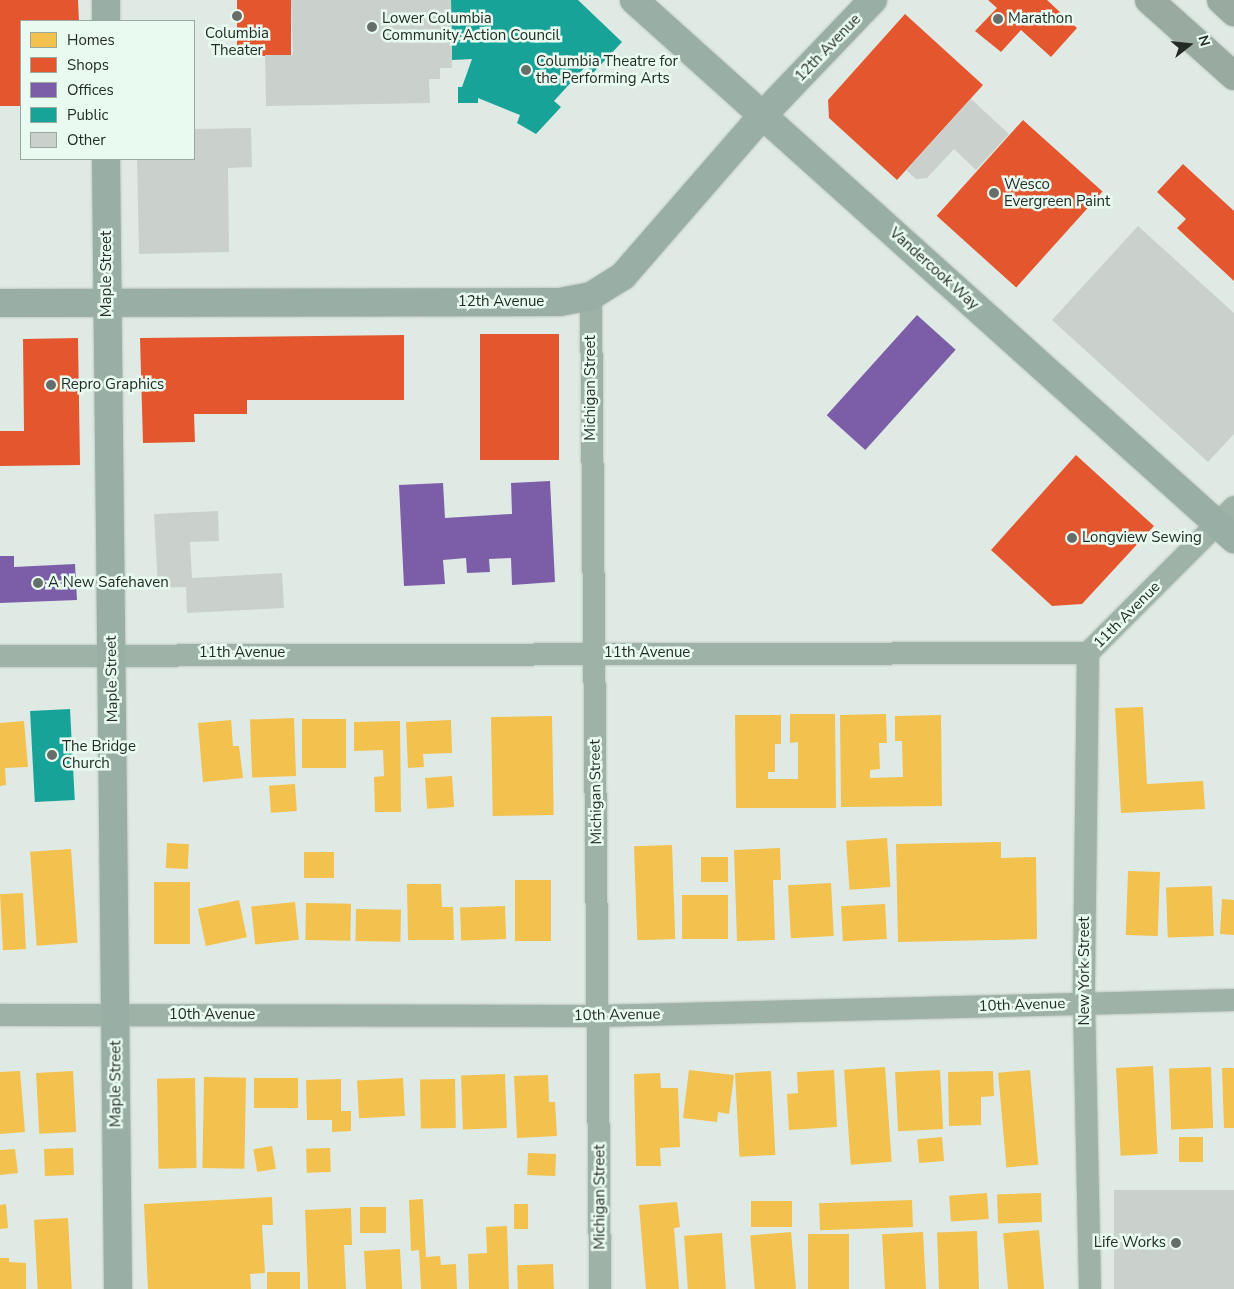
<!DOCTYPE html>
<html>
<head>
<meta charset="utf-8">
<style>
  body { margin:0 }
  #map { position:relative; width:1234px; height:1289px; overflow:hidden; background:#e0eae4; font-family:"Nunito Sans",sans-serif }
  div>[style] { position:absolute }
  .homes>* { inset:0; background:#f2c14e; transform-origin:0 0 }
  .shops>* { inset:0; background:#e4572e; transform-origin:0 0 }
  .offices>* { inset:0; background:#7b5ea7; transform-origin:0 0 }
  .public>* { inset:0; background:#17a398; transform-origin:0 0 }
  .building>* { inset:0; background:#cad1cd; transform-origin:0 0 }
  .roads { filter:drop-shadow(0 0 1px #bfc7c2) drop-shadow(0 0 1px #bfc7c2) }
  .street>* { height:22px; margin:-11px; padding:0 11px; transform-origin:11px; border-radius:11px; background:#9fb2a8 }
  .secondary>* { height:28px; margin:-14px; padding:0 14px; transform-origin:14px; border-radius:14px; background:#99aea4 }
  .primary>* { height:28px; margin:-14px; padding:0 14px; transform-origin:14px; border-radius:14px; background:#99aaa1 }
  .dots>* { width:14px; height:14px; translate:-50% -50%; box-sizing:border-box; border:2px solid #e9fbf0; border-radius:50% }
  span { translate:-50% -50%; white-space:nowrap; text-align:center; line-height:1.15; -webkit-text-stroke:5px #e9fbf0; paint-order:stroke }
  .poi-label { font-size:15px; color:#242b27 }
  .left { translate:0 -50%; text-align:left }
  .right { translate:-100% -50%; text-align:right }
  .street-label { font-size:15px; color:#242b27 }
  .legend { position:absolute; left:20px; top:20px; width:175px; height:140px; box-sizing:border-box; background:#e9fbf0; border:1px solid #9aa8a0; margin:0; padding:6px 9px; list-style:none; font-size:15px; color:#242b27 }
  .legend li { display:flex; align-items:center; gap:10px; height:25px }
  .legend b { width:25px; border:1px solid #9aa8a0 }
  .north { position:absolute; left:1164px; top:20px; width:50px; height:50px; -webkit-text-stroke:4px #e9fbf0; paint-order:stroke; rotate:74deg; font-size:14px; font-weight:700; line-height:20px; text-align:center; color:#242b27 }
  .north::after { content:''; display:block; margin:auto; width:18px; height:22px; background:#242b27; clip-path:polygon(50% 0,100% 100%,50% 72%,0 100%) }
</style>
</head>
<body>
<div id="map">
  <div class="homes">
    <i style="clip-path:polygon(1143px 707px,1147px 784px,1203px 781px,1205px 809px,1121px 813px,1115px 708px)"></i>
    <i style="clip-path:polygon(790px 714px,835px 714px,836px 808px,736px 808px,735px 715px,781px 715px,781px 744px,775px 744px,775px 772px,768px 772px,768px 779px,798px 779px,798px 742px,790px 743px)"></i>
    <i style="clip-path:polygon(886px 714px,887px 743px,879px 743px,880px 769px,870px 770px,870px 778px,903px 777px,902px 741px,895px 741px,895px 716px,941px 715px,942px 806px,841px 807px,840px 715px)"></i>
    <i style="left:552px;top:716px;width:99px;height:61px;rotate:89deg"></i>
    <i style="left:294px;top:718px;width:58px;height:44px;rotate:88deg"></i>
    <i style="left:302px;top:719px;width:44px;height:49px"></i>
    <i style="clip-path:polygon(231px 720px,233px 746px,239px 746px,243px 778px,203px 782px,198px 723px)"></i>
    <i style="clip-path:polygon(451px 720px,452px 753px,423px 754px,424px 767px,408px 768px,406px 722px)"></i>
    <i style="clip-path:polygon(24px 721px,28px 767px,5px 768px,6px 785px,0 786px,0 723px)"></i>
    <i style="clip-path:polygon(400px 721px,401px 812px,375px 812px,374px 777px,384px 776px,383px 750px,354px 751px,354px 722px)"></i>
    <i style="left:452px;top:776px;width:31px;height:27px;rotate:86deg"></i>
    <i style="left:295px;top:784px;width:27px;height:26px;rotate:86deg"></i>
    <i style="left:887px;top:838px;width:49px;height:41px;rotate:86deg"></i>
    <i style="clip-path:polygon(1001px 842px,1001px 858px,1036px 857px,1037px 939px,898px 942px,896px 844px)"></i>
    <i style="left:167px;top:843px;width:22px;height:25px;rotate:3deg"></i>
    <i style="left:672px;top:845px;width:94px;height:38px;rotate:88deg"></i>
    <i style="clip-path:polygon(780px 848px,781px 880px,773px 880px,775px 940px,737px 941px,734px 850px)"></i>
    <i style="left:71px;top:849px;width:94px;height:41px;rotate:86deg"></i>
    <i style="left:304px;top:852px;width:30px;height:26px"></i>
    <i style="left:701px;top:857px;width:27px;height:25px"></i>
    <i style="left:1128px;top:871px;width:32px;height:64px;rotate:2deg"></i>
    <i style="left:515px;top:880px;width:36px;height:61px"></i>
    <i style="left:154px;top:882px;width:36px;height:62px"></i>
    <i style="left:831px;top:883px;width:53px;height:43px;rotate:87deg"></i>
    <i style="clip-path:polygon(407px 884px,441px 884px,442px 907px,453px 907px,454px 940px,408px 940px)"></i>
    <i style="left:1212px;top:886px;width:50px;height:46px;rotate:88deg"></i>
    <i style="left:23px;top:893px;width:56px;height:23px;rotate:87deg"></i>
    <i style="left:682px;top:895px;width:46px;height:44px"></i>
    <i style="clip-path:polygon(1222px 899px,1234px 900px,1234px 935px,1220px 934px)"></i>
    <i style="left:239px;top:900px;width:38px;height:42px;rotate:78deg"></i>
    <i style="left:295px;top:902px;width:38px;height:44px;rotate:84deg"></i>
    <i style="left:306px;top:903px;width:45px;height:37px;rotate:1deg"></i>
    <i style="left:885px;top:904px;width:35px;height:44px;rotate:87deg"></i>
    <i style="left:505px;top:906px;width:33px;height:45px;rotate:88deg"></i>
    <i style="left:356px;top:909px;width:45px;height:32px;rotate:1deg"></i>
    <i style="left:1153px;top:1066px;width:88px;height:37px;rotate:87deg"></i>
    <i style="left:885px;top:1067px;width:95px;height:41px;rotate:86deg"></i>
    <i style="left:1211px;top:1067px;width:61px;height:42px;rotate:88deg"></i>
    <i style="clip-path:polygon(1222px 1068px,1234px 1068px,1234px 1128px,1224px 1128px)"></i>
    <i style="clip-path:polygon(689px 1070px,734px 1075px,729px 1114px,718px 1112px,717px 1122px,683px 1118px)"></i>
    <i style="clip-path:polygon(834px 1070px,837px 1127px,789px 1130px,787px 1094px,798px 1093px,797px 1072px)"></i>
    <i style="left:940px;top:1070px;width:59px;height:45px;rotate:87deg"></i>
    <i style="left:1030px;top:1070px;width:95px;height:32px;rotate:85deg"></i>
    <i style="clip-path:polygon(20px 1071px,25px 1132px,0 1134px,0 1072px)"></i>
    <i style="left:73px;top:1071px;width:61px;height:37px;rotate:87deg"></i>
    <i style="left:771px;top:1071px;width:84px;height:36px;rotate:87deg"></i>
    <i style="clip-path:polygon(993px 1071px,994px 1096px,981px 1097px,981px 1125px,949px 1126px,948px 1072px)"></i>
    <i style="clip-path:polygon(660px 1073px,661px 1088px,678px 1088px,680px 1147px,660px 1148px,661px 1166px,636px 1166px,634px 1074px)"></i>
    <i style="left:505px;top:1074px;width:54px;height:44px;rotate:88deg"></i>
    <i style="clip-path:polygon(548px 1075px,549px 1102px,555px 1102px,557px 1136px,517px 1138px,514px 1076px)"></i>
    <i style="left:204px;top:1077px;width:42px;height:91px;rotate:1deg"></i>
    <i style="left:195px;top:1078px;width:90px;height:38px;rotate:89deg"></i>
    <i style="left:298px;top:1078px;width:30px;height:44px;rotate:90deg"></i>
    <i style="left:403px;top:1078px;width:38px;height:46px;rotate:87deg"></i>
    <i style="clip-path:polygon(341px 1079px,341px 1111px,351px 1111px,351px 1131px,332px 1132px,332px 1120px,307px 1120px,306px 1080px)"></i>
    <i style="left:455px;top:1079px;width:49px;height:35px;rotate:89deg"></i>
    <i style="left:942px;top:1137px;width:24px;height:25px;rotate:85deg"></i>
    <i style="left:1203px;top:1137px;width:25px;height:24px;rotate:90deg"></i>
    <i style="left:272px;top:1146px;width:23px;height:19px;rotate:80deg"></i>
    <i style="left:73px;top:1148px;width:27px;height:29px;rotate:88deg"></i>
    <i style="left:330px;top:1148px;width:24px;height:24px;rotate:88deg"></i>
    <i style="clip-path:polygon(15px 1149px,18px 1173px,0 1175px,0 1150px)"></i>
    <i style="left:528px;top:1153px;width:28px;height:22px;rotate:2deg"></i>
    <i style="left:987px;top:1193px;width:26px;height:38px;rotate:86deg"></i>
    <i style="left:1041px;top:1193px;width:29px;height:44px;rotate:88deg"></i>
    <i style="clip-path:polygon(272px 1197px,273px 1225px,262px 1225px,265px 1273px,250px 1274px,251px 1289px,148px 1289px,144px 1204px)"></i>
    <i style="clip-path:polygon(423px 1199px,426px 1257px,440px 1256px,441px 1265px,456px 1264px,457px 1289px,421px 1289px,419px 1250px,411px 1251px,409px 1200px)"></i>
    <i style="left:912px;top:1200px;width:27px;height:93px;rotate:88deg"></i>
    <i style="left:751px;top:1201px;width:41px;height:26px"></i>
    <i style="clip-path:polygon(677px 1202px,680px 1227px,674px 1228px,679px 1289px,646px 1289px,639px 1205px)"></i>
    <i style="clip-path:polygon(6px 1204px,8px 1228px,0 1229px,0 1205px)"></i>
    <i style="left:514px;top:1204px;width:14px;height:25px"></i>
    <i style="left:360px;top:1207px;width:26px;height:26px"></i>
    <i style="clip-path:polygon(351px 1208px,352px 1245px,344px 1245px,346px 1289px,308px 1289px,305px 1210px)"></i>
    <i style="left:68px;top:1218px;width:71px;height:34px;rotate:87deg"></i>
    <i style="clip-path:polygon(507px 1226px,509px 1289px,469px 1289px,468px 1254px,487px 1253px,486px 1227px)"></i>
    <i style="left:1039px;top:1230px;width:59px;height:36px;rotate:85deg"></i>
    <i style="left:977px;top:1231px;width:58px;height:40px;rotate:88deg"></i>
    <i style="left:791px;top:1232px;width:57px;height:41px;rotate:85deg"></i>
    <i style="left:923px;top:1232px;width:57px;height:41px;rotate:87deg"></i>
    <i style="left:722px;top:1233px;width:56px;height:38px;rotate:86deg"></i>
    <i style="left:808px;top:1234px;width:41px;height:55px"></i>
    <i style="left:400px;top:1249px;width:40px;height:36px;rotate:87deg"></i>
    <i style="clip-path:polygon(0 1258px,9px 1258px,9px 1262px,26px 1263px,26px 1289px,0 1289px)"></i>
    <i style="left:553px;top:1264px;width:25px;height:36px;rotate:88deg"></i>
    <i style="left:267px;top:1272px;width:33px;height:17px"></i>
  </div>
  <div class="shops">
    <i style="clip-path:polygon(0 0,78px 0,79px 21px,21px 21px,21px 106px,0 106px)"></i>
    <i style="left:237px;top:0;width:54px;height:56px"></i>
    <i style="clip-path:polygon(988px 0,1047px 0,1077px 28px,1051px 57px,1021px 30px,1001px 52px,975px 31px,997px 8px)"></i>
    <i style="clip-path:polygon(905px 14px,983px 85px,897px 180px,829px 118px,828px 100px)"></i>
    <i style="left:1023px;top:120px;width:107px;height:129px;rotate:42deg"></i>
    <i style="clip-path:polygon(1183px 164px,1234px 211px,1234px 281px,1177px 228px,1186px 219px,1157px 192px)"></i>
    <i style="left:559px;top:334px;width:126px;height:79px;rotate:90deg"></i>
    <i style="clip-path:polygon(404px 335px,404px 400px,247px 400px,247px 414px,194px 414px,195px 442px,143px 443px,140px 338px)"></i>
    <i style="clip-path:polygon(78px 338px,80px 465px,0 466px,0 431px,24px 431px,23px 339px)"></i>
    <i style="clip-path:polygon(1076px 455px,1154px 526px,1082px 604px,1052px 606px,991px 550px)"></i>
  </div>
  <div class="offices">
    <i style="left:917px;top:315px;width:52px;height:135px;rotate:42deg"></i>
    <i style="clip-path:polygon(550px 481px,555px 582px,512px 585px,511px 558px,489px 559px,490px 572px,467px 573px,466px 558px,443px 560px,445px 584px,404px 586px,399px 485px,443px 483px,445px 518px,512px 514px,511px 483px)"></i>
    <i style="clip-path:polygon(0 556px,14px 556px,14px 567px,75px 564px,77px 600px,0 603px)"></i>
  </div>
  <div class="public">
    <i style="clip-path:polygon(451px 0,578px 0,622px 42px,593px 73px,586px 66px,554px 101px,561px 107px,536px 134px,517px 123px,520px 115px,478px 98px,478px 103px,458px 103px,458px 87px,462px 87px,472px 59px,452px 60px)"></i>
    <i style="left:70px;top:709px;width:91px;height:40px;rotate:87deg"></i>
  </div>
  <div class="building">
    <i style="clip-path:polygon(291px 0,451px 0,452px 68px,440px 68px,440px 79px,429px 79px,430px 103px,266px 106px,265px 55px,293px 55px)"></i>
    <i style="clip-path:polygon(971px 99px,1009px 134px,976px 170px,954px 149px,927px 178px,916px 179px,906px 170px)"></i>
    <i style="clip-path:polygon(251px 128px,252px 167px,228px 168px,229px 252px,139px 254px,137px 159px,194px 159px,194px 129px)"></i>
    <i style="clip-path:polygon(1138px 226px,1234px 313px,1234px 434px,1208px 462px,1052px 320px)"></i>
    <i style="clip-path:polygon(218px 511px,219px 541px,190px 542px,192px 578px,282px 573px,284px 608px,187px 613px,186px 587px,158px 588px,154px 514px)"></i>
    <i style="left:1234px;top:1190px;width:99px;height:120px;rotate:90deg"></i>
  </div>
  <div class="roads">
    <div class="street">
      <i style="left:591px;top:296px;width:993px;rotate:89.48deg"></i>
      <i style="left:1088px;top:653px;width:350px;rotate:90.7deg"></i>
      <i style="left:1084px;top:1003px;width:286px;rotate:88.8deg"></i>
      <i style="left:0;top:656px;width:1088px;rotate:-0.16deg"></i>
      <i style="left:1088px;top:653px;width:206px;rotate:-45deg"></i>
      <i style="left:0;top:1015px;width:598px;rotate:0.1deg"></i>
      <i style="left:598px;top:1016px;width:636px;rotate:-1.44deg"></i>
    </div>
    <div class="secondary">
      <i style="left:106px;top:0;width:21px;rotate:90deg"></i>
      <i style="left:634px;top:0;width:807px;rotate:41.93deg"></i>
      <i style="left:106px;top:159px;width:1130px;rotate:89.39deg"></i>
      <i style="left:0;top:303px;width:560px;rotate:-0.1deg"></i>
      <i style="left:560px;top:302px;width:32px;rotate:-11deg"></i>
      <i style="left:591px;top:296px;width:38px;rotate:-32deg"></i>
      <i style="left:623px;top:276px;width:213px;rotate:-49deg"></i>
      <i style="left:763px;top:115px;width:159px;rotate:-46.3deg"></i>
    </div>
    <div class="primary">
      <i style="left:1149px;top:0;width:114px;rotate:41.8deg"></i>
      <i style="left:1221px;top:0;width:18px;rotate:43deg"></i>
    </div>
  </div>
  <div class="dots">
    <i style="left:237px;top:16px;background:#666e69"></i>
    <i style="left:998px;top:19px;background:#666e69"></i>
    <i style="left:372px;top:27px;background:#666e69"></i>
    <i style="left:526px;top:70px;background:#666e69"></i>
    <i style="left:994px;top:193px;background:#666e69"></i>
    <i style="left:51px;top:385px;background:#666e69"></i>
    <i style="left:1072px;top:538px;background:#666e69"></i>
    <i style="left:38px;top:583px;background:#666e69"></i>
    <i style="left:52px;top:755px;background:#666e69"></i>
    <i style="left:1176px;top:1243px;background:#666e69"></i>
  </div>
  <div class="poi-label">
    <span class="left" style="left:382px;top:27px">Lower Columbia<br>Community Action Council</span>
    <span class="left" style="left:1008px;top:19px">Marathon</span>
    <span style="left:237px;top:42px">Columbia<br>Theater</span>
    <span class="left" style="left:536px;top:70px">Columbia Theatre for<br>the Performing Arts</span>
    <span class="left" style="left:1004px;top:193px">Wesco<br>Evergreen Paint</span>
    <span class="left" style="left:61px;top:385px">Repro Graphics</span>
    <span class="left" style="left:1082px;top:538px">Longview Sewing</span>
    <span class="left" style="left:48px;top:583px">A New Safehaven</span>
    <span class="left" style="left:62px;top:755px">The Bridge<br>Church</span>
    <span class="right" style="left:1166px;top:1243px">Life Works</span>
  </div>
  <div class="street-label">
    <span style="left:828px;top:48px;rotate:-46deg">12th Avenue</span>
    <span style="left:934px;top:269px;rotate:42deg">Vandercook Way</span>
    <span style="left:107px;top:274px;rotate:-90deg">Maple Street</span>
    <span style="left:501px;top:302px">12th Avenue</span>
    <span style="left:591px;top:388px;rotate:-90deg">Michigan Street</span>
    <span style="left:1127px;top:615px;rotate:-45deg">11th Avenue</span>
    <span style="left:242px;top:653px">11th Avenue</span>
    <span style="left:647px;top:653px">11th Avenue</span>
    <span style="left:112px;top:679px;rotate:-91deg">Maple Street</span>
    <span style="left:596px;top:792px;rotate:-91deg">Michigan Street</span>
    <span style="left:1085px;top:971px;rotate:-90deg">New York Street</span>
    <span style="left:1022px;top:1005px;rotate:-2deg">10th Avenue</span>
    <span style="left:212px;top:1015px">10th Avenue</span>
    <span style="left:617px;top:1015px;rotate:-1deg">10th Avenue</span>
    <span style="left:116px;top:1084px;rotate:-90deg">Maple Street</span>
    <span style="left:600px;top:1197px;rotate:-90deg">Michigan Street</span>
  </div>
  <ul class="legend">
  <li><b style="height:14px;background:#f2c14e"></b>Homes</li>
  <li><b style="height:14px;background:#e4572e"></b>Shops</li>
  <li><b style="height:14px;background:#7b5ea7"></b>Offices</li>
  <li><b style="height:14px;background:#17a398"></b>Public</li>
  <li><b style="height:14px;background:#cad1cd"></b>Other</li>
  </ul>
  <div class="north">N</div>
</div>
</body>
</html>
